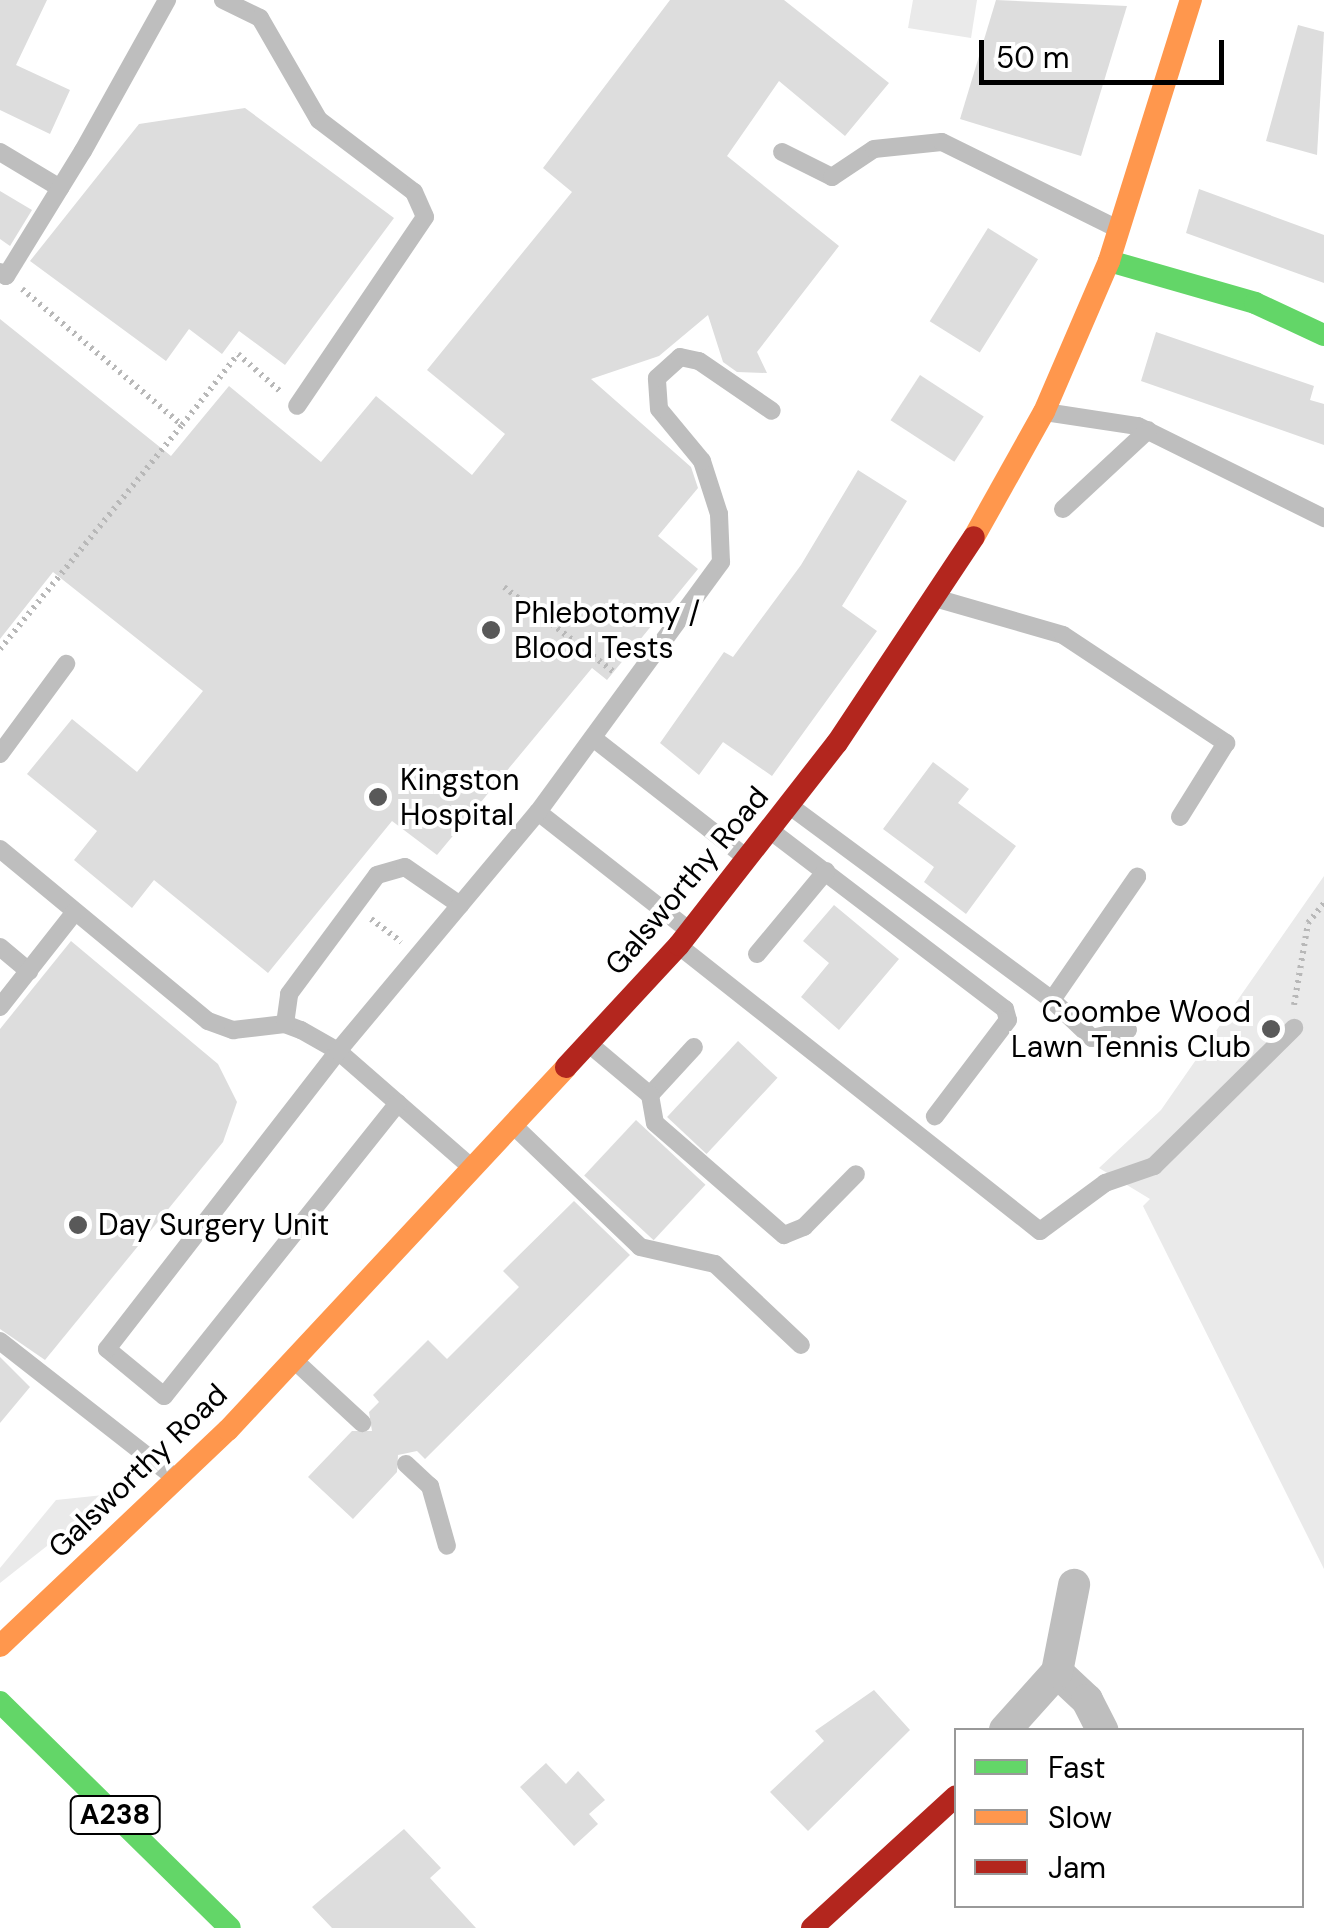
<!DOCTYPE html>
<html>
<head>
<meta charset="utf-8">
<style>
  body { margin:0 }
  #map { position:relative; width:1324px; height:1928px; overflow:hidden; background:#fff; font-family:"DM Sans",sans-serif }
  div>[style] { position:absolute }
  .green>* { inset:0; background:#eaeaea }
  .building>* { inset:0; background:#ddd; transform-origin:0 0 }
  .path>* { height:6px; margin-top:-3px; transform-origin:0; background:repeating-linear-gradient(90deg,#b8b8b8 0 2.5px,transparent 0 7.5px) }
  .lane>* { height:18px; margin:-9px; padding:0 9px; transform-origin:9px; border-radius:9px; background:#bebebe }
  .street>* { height:32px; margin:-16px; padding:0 16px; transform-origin:16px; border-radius:16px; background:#bebebe }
  .fast>* { height:22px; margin:-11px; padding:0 11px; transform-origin:11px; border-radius:11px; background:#63d668 }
  .slow>* { height:22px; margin:-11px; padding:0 11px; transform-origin:11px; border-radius:11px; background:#ff974d }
  .jam>* { height:22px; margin:-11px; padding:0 11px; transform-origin:11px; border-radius:11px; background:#b3261e }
  .dots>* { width:28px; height:28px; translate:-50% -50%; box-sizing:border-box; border:5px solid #fff; border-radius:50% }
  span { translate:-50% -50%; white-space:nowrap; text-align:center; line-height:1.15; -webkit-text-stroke:8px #fff; paint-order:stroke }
  .shield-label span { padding:2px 8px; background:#fff; border:2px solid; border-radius:8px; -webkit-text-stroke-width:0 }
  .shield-label { font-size:28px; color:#000; font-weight:700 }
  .poi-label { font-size:30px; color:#000 }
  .left { translate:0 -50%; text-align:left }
  .right { translate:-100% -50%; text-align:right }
  .street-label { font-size:30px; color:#000 }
  .legend { position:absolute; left:954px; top:1728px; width:350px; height:180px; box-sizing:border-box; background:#fff; border:2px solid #999; margin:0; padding:12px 18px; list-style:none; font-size:30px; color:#000 }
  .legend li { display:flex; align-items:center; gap:20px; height:50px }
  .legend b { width:50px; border:2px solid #999 }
  .scale { position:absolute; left:979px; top:40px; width:245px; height:45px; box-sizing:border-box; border:5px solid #000; border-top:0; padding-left:12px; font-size:30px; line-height:35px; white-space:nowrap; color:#000; -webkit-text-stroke:8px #fff; paint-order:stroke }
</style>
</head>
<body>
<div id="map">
  <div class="green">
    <i style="clip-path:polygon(913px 0,977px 0,971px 38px,908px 28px)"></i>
    <i style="clip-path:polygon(1324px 876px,1324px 1569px,1143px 1206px,1150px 1199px,1099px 1168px,1161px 1110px)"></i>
    <i style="clip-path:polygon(113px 1494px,0 1583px,0 1568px,56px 1500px)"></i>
  </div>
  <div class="building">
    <i style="clip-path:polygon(0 0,47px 0,16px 65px,70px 90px,50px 134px,0 110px)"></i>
    <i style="clip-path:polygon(670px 0,784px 0,889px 83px,845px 136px,779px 81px,727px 156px,839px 246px,757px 352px,767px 373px,737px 372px,723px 362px,708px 315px,659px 356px,591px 379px,691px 467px,698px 488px,658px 536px,698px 569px,607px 680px,592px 668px,437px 855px,392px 821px,268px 973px,154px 880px,132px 908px,74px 860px,97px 831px,27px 774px,72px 719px,137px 772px,203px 691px,53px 572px,0 639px,0 319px,171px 456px,229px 386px,321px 462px,376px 396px,472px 475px,505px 434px,427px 370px,572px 192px,543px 168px)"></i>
    <i style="clip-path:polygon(996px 0,1127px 6px,1081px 156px,960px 119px)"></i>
    <i style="clip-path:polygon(1298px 25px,1324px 32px,1317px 155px,1266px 141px)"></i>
    <i style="clip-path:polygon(245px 108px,394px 218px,285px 365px,239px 331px,222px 354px,189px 329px,166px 361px,30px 261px,139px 124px)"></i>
    <i style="clip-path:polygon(1199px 189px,1324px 235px,1324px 283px,1186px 233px)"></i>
    <i style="clip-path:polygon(0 191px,32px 210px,10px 246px,0 239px)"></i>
    <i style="left:988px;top:228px;width:59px;height:110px;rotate:32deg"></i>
    <i style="clip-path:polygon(1156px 332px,1314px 386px,1310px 400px,1324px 404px,1324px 445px,1141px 381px)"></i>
    <i style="left:920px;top:375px;width:76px;height:54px;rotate:33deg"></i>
    <i style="clip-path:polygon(858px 470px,907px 501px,842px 606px,877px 631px,772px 776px,723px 742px,699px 775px,660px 743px,724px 652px,733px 657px,801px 565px)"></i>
    <i style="clip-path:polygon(933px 762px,969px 789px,958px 803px,1016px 846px,966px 914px,924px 882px,934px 867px,883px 829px)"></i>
    <i style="clip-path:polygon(834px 905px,899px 959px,839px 1030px,801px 997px,829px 963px,803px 941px)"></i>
    <i style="clip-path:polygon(71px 941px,218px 1064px,237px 1102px,223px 1142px,45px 1360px,0 1329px,0 1029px)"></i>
    <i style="left:738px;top:1041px;width:54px;height:104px;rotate:43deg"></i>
    <i style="left:636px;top:1120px;width:95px;height:76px;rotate:43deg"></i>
    <i style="clip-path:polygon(574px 1201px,630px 1255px,425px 1459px,417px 1451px,398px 1455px,397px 1472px,353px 1519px,308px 1477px,352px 1431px,372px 1431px,369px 1412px,379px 1402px,373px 1395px,428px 1340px,447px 1359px,519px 1287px,503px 1271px)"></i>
    <i style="clip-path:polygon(0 1357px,30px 1387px,0 1423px)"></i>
    <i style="clip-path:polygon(874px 1690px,910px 1730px,808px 1831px,770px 1792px,824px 1741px,815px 1731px)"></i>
    <i style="clip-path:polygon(546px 1763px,566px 1784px,578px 1771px,605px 1800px,589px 1814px,598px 1824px,574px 1846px,520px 1787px)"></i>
    <i style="clip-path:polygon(404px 1829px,441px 1868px,430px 1878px,476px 1928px,332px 1928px,312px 1907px)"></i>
  </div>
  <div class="path">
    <i style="left:22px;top:289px;width:210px;rotate:40.4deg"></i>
    <i style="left:182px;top:425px;width:90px;rotate:-51.7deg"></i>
    <i style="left:238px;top:354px;width:57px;rotate:41.5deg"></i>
    <i style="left:504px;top:587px;width:139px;rotate:37.7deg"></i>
    <i style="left:0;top:649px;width:289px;rotate:-50.9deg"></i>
    <i style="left:371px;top:919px;width:38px;rotate:37deg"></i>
    <i style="left:1294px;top:1005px;width:83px;rotate:-80.3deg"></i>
    <i style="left:1308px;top:923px;width:26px;rotate:-51deg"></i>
  </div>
  <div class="lane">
    <i style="left:223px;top:0;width:41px;rotate:25.9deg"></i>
    <i style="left:260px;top:18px;width:118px;rotate:60deg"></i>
    <i style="left:319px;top:120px;width:119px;rotate:37.2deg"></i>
    <i style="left:414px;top:192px;width:27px;rotate:66deg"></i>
    <i style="left:425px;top:217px;width:228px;rotate:124.1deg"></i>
    <i style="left:0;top:152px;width:70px;rotate:31deg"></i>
    <i style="left:782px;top:152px;width:56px;rotate:26.6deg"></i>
    <i style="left:832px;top:177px;width:50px;rotate:-33.7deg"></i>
    <i style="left:874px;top:149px;width:68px;rotate:-5.9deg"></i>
    <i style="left:942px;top:142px;width:194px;rotate:26.3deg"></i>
    <i style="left:0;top:272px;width:7px;rotate:34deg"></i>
    <i style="left:6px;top:276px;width:147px;rotate:-58.4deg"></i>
    <i style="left:83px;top:151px;width:173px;rotate:-60.9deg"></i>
    <i style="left:1045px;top:412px;width:94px;rotate:8.6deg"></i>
    <i style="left:1138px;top:426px;width:208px;rotate:26.3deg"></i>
    <i style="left:1063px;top:509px;width:116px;rotate:-42.9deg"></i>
    <i style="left:935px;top:598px;width:133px;rotate:16.1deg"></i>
    <i style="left:1063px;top:635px;width:196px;rotate:33.5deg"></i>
    <i style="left:1226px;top:743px;width:87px;rotate:121.9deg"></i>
    <i style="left:593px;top:738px;width:192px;rotate:38deg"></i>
    <i style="left:0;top:754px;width:112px;rotate:-53.7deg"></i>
    <i style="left:790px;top:806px;width:326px;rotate:36.5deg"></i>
    <i style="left:1052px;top:1000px;width:150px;rotate:-55.4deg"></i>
    <i style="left:538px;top:812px;width:189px;rotate:38.1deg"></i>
    <i style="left:771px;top:831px;width:294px;rotate:37.3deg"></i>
    <i style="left:1005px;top:1009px;width:11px;rotate:75deg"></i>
    <i style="left:1008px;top:1020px;width:121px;rotate:127.2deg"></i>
    <i style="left:0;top:849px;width:270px;rotate:39.6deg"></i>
    <i style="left:208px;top:1021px;width:27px;rotate:20deg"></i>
    <i style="left:233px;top:1030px;width:52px;rotate:-6.6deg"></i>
    <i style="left:285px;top:1024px;width:17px;rotate:21deg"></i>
    <i style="left:301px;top:1030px;width:43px;rotate:29.6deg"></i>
    <i style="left:338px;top:1051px;width:178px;rotate:41.1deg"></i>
    <i style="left:679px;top:946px;width:460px;rotate:38.3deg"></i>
    <i style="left:1040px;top:1231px;width:81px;rotate:-36.4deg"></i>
    <i style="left:1105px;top:1183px;width:52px;rotate:-19.1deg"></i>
    <i style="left:1154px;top:1166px;width:197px;rotate:-44.6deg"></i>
    <i style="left:0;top:947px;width:38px;rotate:40deg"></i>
    <i style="left:757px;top:954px;width:108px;rotate:-50.3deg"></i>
    <i style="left:1052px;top:1000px;width:55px;rotate:43.5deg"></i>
    <i style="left:1092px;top:1038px;width:37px;rotate:-13deg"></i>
    <i style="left:0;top:1007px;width:120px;rotate:-51.8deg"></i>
    <i style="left:285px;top:1024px;width:30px;rotate:-82deg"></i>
    <i style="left:289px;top:994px;width:148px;rotate:-53.5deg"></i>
    <i style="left:377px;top:875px;width:29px;rotate:-16deg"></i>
    <i style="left:405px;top:867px;width:67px;rotate:34.6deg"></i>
    <i style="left:588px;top:1043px;width:81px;rotate:40deg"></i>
    <i style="left:650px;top:1095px;width:65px;rotate:-47.5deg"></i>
    <i style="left:650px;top:1095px;width:28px;rotate:80deg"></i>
    <i style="left:655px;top:1123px;width:171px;rotate:41deg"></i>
    <i style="left:784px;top:1235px;width:22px;rotate:-22deg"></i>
    <i style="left:804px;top:1227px;width:74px;rotate:-45.5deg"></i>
    <i style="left:398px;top:1103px;width:375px;rotate:128.6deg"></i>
    <i style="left:164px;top:1396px;width:74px;rotate:-140.5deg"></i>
    <i style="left:107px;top:1349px;width:377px;rotate:-52.2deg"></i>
    <i style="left:338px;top:1051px;width:312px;rotate:-50.1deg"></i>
    <i style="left:538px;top:812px;width:310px;rotate:-53.8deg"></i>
    <i style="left:721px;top:562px;width:48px;rotate:-92.4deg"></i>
    <i style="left:719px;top:514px;width:56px;rotate:-107.8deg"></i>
    <i style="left:702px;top:461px;width:67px;rotate:-129.6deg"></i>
    <i style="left:659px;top:409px;width:31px;rotate:-94deg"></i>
    <i style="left:657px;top:378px;width:31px;rotate:-42deg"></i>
    <i style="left:680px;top:357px;width:19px;rotate:12deg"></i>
    <i style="left:699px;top:361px;width:88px;rotate:34.4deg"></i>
    <i style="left:513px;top:1125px;width:176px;rotate:43.8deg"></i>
    <i style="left:640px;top:1247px;width:77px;rotate:12.8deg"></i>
    <i style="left:715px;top:1264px;width:118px;rotate:43.3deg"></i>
    <i style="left:0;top:1341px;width:221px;rotate:38deg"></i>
    <i style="left:294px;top:1360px;width:93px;rotate:42.8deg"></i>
    <i style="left:406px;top:1464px;width:33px;rotate:43deg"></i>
    <i style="left:430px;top:1486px;width:62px;rotate:74.2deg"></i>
  </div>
  <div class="street">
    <i style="left:1057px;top:1672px;width:41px;rotate:43deg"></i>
    <i style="left:1087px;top:1700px;width:34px;rotate:63deg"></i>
    <i style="left:1005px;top:1730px;width:78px;rotate:-48.1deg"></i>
    <i style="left:1057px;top:1672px;width:89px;rotate:-78.9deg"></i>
  </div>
  <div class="fast">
    <i style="left:1109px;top:261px;width:152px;rotate:16deg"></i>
    <i style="left:1255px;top:303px;width:76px;rotate:24.9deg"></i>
    <i style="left:0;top:1702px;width:322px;rotate:44.5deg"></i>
  </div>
  <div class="slow">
    <i style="left:974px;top:537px;width:143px;rotate:-60.8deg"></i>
    <i style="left:1044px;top:412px;width:164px;rotate:-66.7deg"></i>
    <i style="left:1109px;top:261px;width:274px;rotate:-72.6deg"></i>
    <i style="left:0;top:1646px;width:314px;rotate:-43.5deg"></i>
    <i style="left:228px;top:1430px;width:496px;rotate:-47deg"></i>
  </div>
  <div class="jam">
    <i style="left:566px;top:1067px;width:166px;rotate:-47.2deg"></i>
    <i style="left:679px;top:945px;width:256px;rotate:-52deg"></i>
    <i style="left:837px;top:743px;width:247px;rotate:-56.4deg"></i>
    <i style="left:812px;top:1928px;width:195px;rotate:-42.5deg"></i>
  </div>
  <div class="dots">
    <i style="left:491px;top:630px;background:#595959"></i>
    <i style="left:378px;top:797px;background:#595959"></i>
    <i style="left:1271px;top:1029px;background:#595959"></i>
    <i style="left:78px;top:1225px;background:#595959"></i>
  </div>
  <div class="shield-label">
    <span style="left:115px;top:1815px">A238</span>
  </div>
  <div class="poi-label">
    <span class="left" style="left:514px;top:630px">Phlebotomy /<br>Blood Tests</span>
    <span class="left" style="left:400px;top:797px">Kingston<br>Hospital</span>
    <span class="right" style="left:1251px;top:1029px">Coombe Wood<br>Lawn Tennis Club</span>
    <span class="left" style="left:98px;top:1225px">Day Surgery Unit</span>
  </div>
  <div class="street-label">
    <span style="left:687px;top:881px;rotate:-50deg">Galsworthy Road</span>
    <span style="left:138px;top:1471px;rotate:-44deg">Galsworthy Road</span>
  </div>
  <ul class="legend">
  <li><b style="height:12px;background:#63d668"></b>Fast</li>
  <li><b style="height:12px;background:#ff974d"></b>Slow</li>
  <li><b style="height:12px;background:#b3261e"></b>Jam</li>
  </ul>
  <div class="scale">50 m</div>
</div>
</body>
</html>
